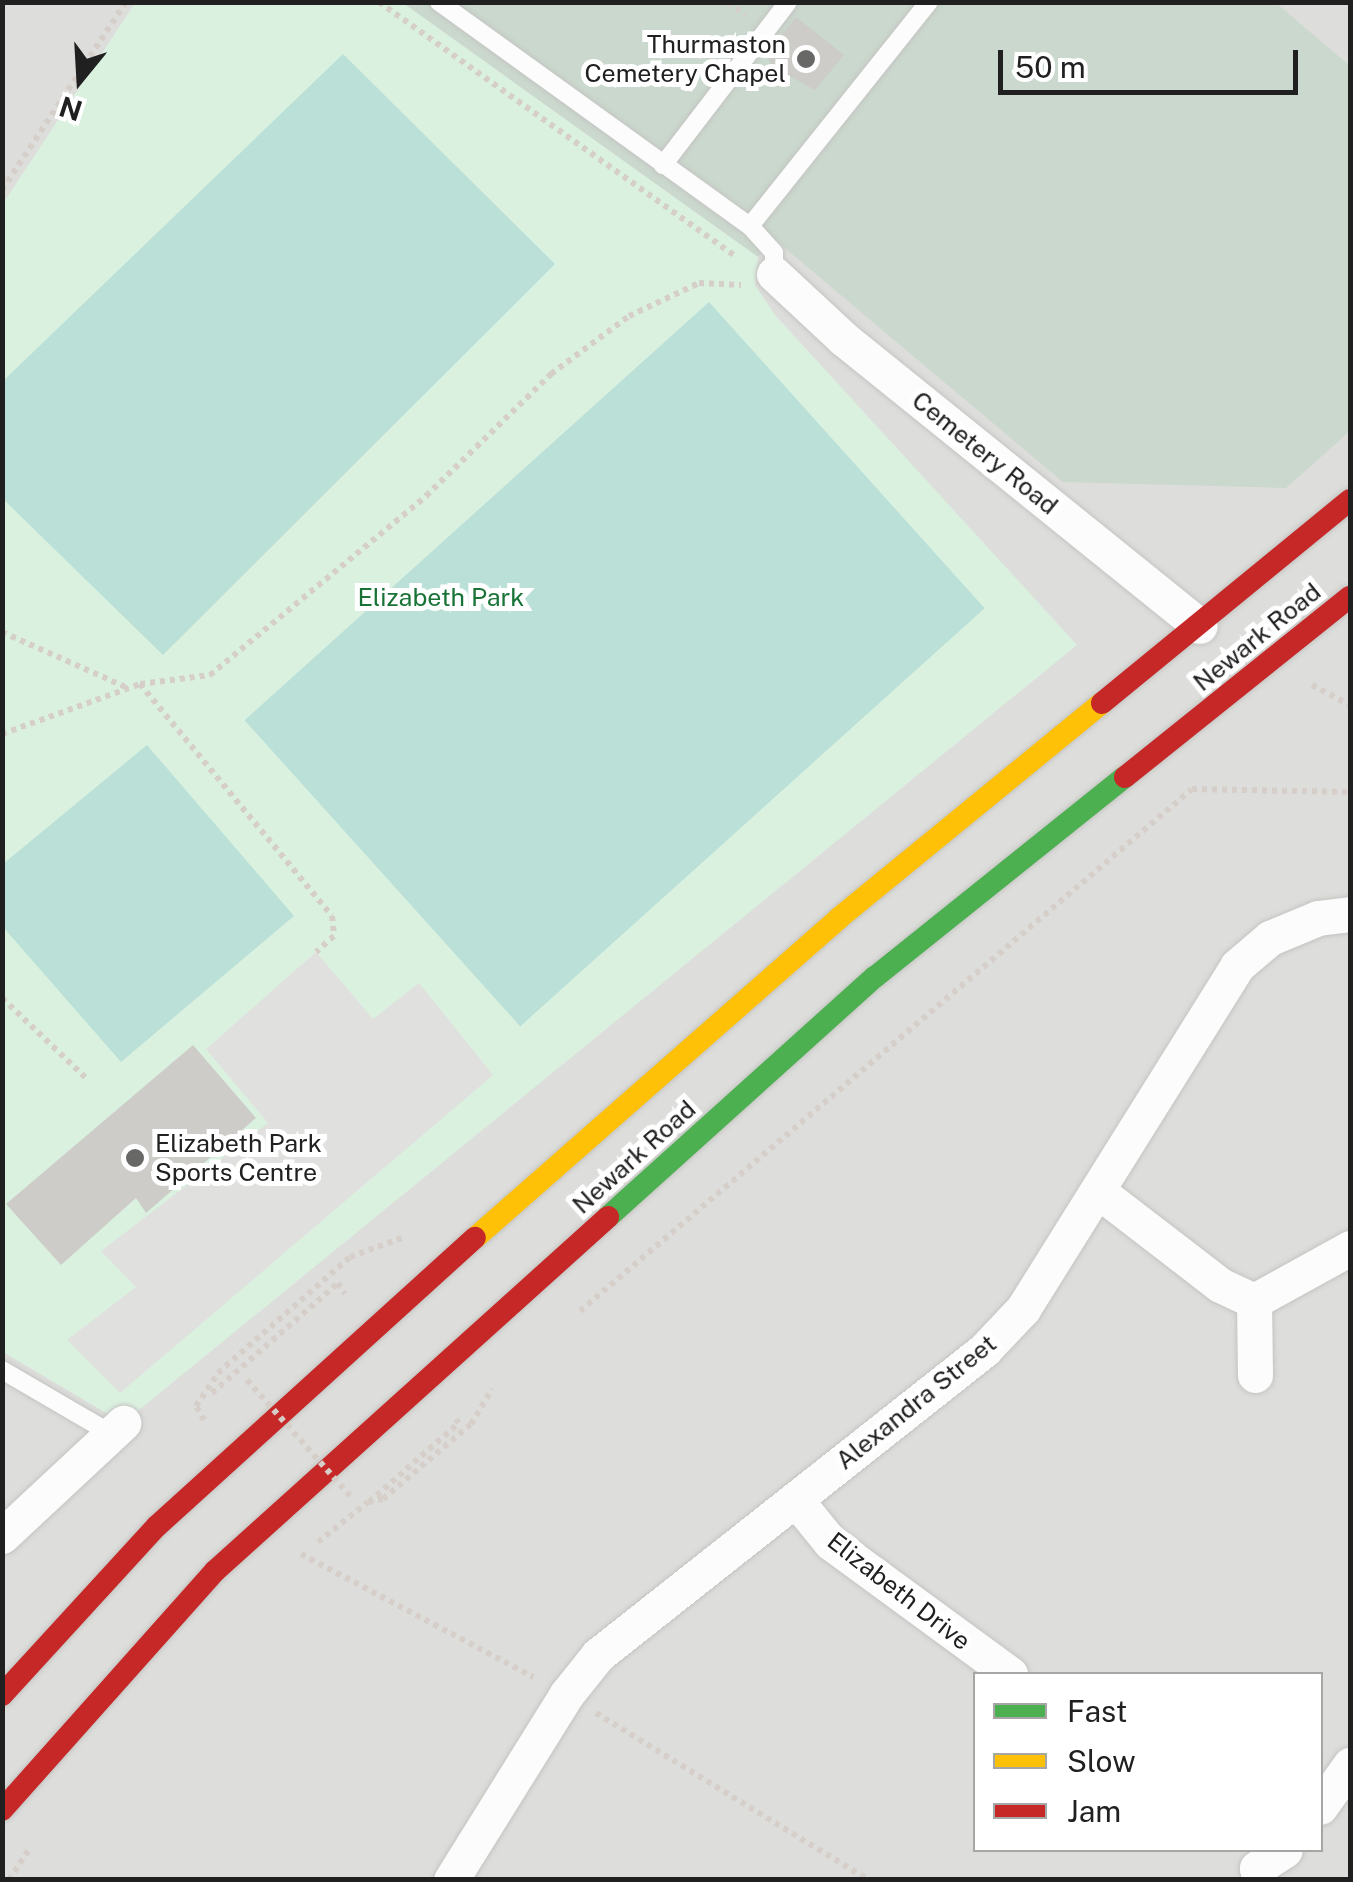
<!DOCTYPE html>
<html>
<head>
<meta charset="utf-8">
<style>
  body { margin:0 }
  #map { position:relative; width:1353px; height:1882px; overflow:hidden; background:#eeeeea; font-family:"Public Sans",sans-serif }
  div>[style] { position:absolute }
  .residential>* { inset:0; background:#dddddb }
  .cemetery>* { inset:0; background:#cad8cd }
  .park>* { inset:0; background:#dbf1e0 }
  .pitch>* { inset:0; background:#bae0d8; transform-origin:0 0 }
  .parking>* { inset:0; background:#e0e0df }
  .building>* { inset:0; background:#cdccc9 }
  .path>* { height:6px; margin-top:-3px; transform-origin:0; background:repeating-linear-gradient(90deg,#d6cec9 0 5px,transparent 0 10px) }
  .roads { filter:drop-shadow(0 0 2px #c4c4c2) drop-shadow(0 0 2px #c4c4c2) }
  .lane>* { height:18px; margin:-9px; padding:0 9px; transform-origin:9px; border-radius:9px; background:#fcfcfc }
  .street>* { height:35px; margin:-17.5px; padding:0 17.5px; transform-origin:17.5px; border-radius:17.5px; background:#fcfcfc }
  .fast>* { height:22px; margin:-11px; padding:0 11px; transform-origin:11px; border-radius:11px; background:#4caf50 }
  .slow>* { height:22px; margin:-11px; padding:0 11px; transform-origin:11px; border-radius:11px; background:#ffc107 }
  .jam>* { height:22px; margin:-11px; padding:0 11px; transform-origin:11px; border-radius:11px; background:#c62828 }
  .path-bridge>* { height:6px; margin-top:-3px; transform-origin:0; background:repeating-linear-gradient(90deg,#d6cec9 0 5px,transparent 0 10px) }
  .dots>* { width:28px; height:28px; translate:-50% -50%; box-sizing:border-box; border:5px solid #fff; border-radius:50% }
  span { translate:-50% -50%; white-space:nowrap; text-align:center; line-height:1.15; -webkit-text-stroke:10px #fff; paint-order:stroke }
  .poi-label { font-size:25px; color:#202020 }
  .right { translate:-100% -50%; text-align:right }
  .left { translate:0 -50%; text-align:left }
  .street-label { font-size:25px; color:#202020 }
  .park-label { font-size:25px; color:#197336 }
  .frame { position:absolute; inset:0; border:5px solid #202020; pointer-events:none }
  .legend { position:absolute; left:973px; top:1672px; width:350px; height:180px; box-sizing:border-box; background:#fff; border:2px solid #a6a6a6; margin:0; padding:12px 18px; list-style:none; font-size:30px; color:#202020 }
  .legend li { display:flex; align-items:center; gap:20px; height:50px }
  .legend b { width:50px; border:2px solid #a6a6a6 }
  .north { position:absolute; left:30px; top:30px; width:100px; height:100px; -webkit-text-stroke:8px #fff; paint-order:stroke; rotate:198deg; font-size:28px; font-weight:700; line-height:40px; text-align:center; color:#202020 }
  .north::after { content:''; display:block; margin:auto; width:35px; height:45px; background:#202020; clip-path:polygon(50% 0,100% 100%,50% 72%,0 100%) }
  .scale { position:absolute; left:998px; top:50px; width:300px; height:45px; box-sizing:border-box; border:5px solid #202020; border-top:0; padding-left:12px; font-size:30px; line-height:35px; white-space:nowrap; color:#202020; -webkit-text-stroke:8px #fff; paint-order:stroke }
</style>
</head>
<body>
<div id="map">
  <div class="residential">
    <i style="clip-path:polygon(evenodd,3px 3px,1350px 3px,1350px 1879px,3px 1880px,3px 3px,976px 1674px,1320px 1674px,1320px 1850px,976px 1850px,976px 1674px)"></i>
  </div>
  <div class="cemetery">
    <i style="clip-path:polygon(403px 3px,1276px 3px,1350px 66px,1350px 431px,1286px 488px,1063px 482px,773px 238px,758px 257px)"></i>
  </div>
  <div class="park">
    <i style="clip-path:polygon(135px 3px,403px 3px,758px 257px,755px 285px,775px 315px,1077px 645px,123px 1423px,3px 1352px,2px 205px)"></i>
  </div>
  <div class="pitch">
    <i style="clip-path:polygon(343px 54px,555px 264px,163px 655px,3px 499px,3px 381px)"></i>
    <i style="left:709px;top:302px;width:412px;height:625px;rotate:48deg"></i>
    <i style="clip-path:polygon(147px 745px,294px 916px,121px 1062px,3px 927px,3px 864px)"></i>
  </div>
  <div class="parking">
    <i style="clip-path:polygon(316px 952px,373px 1019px,419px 983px,493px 1075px,120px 1393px,67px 1340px,136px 1287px,101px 1251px,268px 1123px,206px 1049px)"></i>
  </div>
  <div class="building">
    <i style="clip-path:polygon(796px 17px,844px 55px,815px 90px,773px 67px,766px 54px)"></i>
    <i style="clip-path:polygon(193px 1045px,256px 1118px,146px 1213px,136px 1198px,61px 1265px,6px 1204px)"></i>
  </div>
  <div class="path">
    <i style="left:379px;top:2px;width:440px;rotate:35.5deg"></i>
    <i style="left:728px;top:2px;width:22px;rotate:36deg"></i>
    <i style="left:2px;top:190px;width:225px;rotate:-56.6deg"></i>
    <i style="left:2px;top:632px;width:138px;rotate:24deg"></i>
    <i style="left:140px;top:684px;width:301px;rotate:50.4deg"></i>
    <i style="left:332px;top:916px;width:20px;rotate:84deg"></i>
    <i style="left:334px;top:936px;width:24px;rotate:138deg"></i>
    <i style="left:1312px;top:685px;width:43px;rotate:27.8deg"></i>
    <i style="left:2px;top:734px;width:147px;rotate:-19.9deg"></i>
    <i style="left:140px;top:684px;width:71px;rotate:-7.3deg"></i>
    <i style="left:210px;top:675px;width:281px;rotate:-39.6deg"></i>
    <i style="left:426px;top:496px;width:175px;rotate:-44.3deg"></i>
    <i style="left:551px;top:374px;width:97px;rotate:-36.6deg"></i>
    <i style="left:629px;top:316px;width:77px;rotate:-25.2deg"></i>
    <i style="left:699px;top:283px;width:42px;rotate:2.7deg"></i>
    <i style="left:2px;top:998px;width:115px;rotate:43.6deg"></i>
    <i style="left:580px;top:1311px;width:804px;rotate:-40.46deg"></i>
    <i style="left:1192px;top:789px;width:158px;rotate:1.1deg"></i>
    <i style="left:212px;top:1393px;width:167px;rotate:-41.1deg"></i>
    <i style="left:338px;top:1283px;width:13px;rotate:58deg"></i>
    <i style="left:204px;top:1420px;width:16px;rotate:-120deg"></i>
    <i style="left:196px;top:1406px;width:40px;rotate:-56deg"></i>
    <i style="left:218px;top:1373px;width:176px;rotate:-41.3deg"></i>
    <i style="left:350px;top:1257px;width:55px;rotate:-20.1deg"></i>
    <i style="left:369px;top:1502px;width:120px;rotate:-41.3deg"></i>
    <i style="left:459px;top:1423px;width:8px;rotate:-130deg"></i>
    <i style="left:318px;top:1542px;width:64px;rotate:-38.7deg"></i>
    <i style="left:368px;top:1502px;width:15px;rotate:-11deg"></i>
    <i style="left:383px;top:1499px;width:116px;rotate:-40.4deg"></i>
    <i style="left:471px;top:1424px;width:41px;rotate:-59deg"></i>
    <i style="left:301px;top:1554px;width:263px;rotate:27.9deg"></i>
    <i style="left:596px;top:1713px;width:319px;rotate:31.5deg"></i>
    <i style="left:9px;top:1880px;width:37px;rotate:-57deg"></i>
  </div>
  <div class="roads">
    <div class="lane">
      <i style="left:439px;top:2px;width:383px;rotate:35.8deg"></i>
      <i style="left:750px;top:226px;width:36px;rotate:48deg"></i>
      <i style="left:774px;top:253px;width:21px;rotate:90deg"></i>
      <i style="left:663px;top:165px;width:205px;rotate:-52.5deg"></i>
      <i style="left:750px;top:226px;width:287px;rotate:-51.4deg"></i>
      <i style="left:2px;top:1370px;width:125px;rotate:30.3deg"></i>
    </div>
    <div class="street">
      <i style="left:774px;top:274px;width:96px;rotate:42.9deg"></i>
      <i style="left:844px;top:339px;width:457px;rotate:38.9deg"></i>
      <i style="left:1098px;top:1191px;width:154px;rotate:37.6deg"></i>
      <i style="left:1220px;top:1285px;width:38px;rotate:25deg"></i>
      <i style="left:1254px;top:1301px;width:110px;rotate:-28.9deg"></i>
      <i style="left:1254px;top:1301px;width:74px;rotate:89.2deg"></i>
      <i style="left:796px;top:1500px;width:55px;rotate:50.9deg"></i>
      <i style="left:831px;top:1543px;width:222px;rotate:36.2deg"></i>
      <i style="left:2px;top:1536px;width:166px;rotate:-43deg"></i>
      <i style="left:1320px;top:1807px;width:52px;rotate:-54.5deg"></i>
      <i style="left:451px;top:1880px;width:218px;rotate:-58.1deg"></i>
      <i style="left:566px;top:1695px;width:51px;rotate:-51.3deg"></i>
      <i style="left:598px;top:1655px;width:493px;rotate:-38.3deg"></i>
      <i style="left:985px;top:1349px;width:55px;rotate:-46.5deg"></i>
      <i style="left:1023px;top:1309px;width:404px;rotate:-58deg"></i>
      <i style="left:1237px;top:966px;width:43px;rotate:-40.3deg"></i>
      <i style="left:1270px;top:938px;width:52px;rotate:-22.6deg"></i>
      <i style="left:1318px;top:918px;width:32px;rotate:-7deg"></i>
      <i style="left:1260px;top:1880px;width:12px;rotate:-104deg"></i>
      <i style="left:1257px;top:1868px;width:33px;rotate:-33deg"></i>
    </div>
    <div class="fast">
      <i style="left:608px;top:1217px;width:359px;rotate:-42deg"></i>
      <i style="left:875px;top:977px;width:320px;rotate:-38.7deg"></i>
    </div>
    <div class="slow">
      <i style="left:475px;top:1238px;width:485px;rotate:-41.3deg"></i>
      <i style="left:839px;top:918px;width:340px;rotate:-39.3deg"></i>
    </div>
    <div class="jam">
      <i style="left:1102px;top:703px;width:320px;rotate:-39.3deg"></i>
      <i style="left:1125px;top:777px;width:288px;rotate:-38.7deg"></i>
      <i style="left:2px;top:1695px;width:229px;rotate:-47.5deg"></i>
      <i style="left:157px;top:1526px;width:429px;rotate:-42.2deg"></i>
      <i style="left:2px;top:1810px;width:320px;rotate:-48.3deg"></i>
      <i style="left:215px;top:1571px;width:529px;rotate:-42.01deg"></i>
    </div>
  </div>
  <div class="path-bridge">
    <i style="left:247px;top:1380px;width:158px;rotate:48.3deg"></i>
  </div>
  <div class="dots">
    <i style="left:806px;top:59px;background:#686867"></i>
    <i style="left:135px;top:1158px;background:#686867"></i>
  </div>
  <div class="poi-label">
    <span class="right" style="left:786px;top:59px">Thurmaston<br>Cemetery Chapel</span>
    <span class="left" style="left:155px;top:1158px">Elizabeth Park<br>Sports Centre</span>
  </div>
  <div class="street-label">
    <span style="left:985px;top:453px;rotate:39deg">Cemetery Road</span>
    <span style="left:1257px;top:637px;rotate:-39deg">Newark Road</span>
    <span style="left:634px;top:1157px;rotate:-42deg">Newark Road</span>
    <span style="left:916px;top:1402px;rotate:-39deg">Alexandra Street</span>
    <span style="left:899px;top:1591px;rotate:38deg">Elizabeth Drive</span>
  </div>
  <div class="park-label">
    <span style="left:441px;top:597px">Elizabeth Park</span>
  </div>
  <div class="frame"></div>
  <ul class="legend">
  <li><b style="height:12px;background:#4caf50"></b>Fast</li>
  <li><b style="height:12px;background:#ffc107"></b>Slow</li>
  <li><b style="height:12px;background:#c62828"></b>Jam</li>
  </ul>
  <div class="north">N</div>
  <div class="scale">50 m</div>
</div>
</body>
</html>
